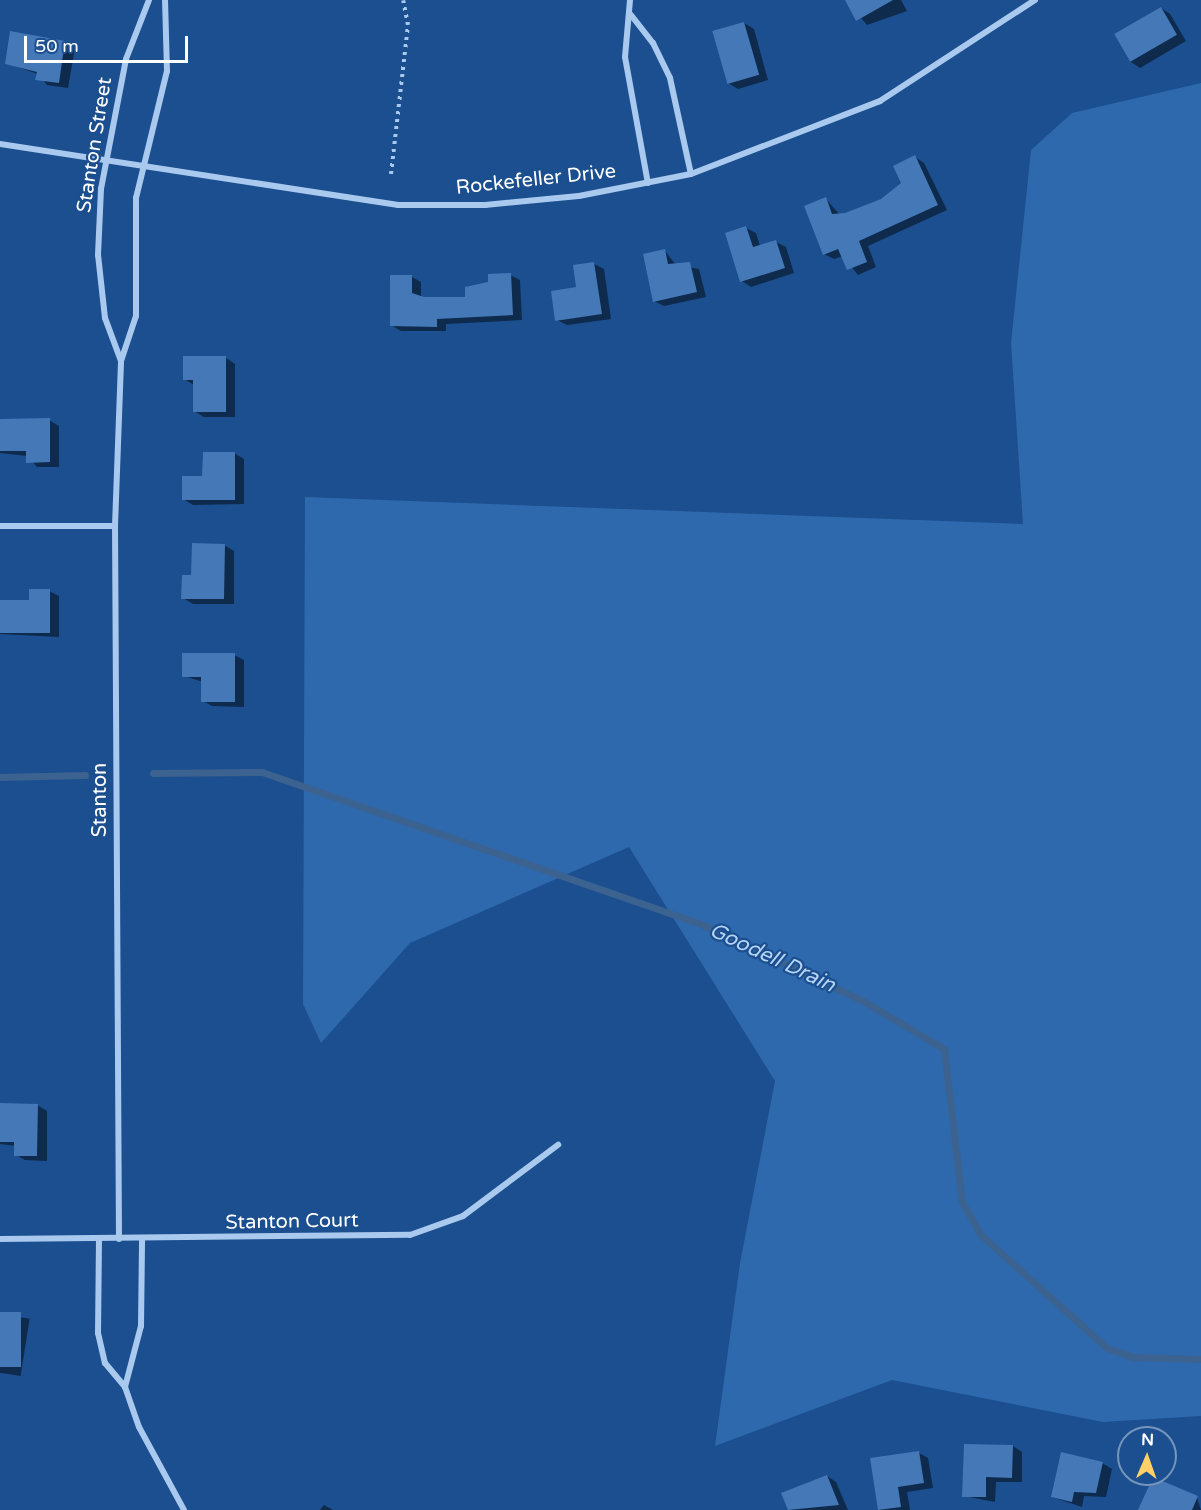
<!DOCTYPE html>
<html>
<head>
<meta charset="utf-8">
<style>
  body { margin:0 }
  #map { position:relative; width:1201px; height:1510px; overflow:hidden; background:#1b4f8f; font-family:"Varela Round",sans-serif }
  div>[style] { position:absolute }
  .green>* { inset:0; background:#2e69ad }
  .shadow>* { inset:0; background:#0007; transform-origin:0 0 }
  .stream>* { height:7px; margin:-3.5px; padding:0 3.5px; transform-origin:3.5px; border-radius:3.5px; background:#3c6290 }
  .building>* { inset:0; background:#4478b7; transform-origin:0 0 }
  .path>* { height:4px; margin-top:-2px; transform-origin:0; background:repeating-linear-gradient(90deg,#a9c9ee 0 3px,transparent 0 7.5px) }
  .street>* { height:6px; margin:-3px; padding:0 3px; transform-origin:3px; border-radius:3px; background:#a9c9ee }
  span { translate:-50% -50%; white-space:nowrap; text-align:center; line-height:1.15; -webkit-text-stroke:4.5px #1b4f8f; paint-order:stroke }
  .street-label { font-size:20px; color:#fff }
  .water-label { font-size:21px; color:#b5d3f5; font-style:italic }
  .north { position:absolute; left:1117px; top:1426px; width:60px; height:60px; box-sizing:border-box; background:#1b4f8f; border:2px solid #7695bc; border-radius:50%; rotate:2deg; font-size:16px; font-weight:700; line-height:24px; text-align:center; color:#fff }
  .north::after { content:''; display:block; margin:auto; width:21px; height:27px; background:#ffd166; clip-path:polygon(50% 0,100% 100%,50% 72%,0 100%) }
  .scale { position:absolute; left:24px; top:36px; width:164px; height:27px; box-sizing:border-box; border:3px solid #fff; border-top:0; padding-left:8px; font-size:18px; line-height:21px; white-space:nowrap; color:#fff; -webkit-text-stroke:4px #1b4f8f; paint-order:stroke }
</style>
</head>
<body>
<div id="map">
  <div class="green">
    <i style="clip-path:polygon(1201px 83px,1201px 1416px,1103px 1422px,892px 1380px,715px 1446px,740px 1263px,775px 1081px,629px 847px,410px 943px,321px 1043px,303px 1004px,305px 497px,1023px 524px,1011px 343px,1031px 150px,1072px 113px)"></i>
  </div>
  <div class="shadow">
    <i style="clip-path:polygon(846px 0,901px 0,907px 11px,867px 25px)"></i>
    <i style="clip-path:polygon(1161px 8px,1170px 14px,1186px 41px,1140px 68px,1131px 62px,1116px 35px)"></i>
    <i style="clip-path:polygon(744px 23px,754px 29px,768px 80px,738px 89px,728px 83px)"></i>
    <i style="clip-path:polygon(12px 33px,75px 48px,68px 88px,47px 85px,38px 74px,6px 63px)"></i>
    <i style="clip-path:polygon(915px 157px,924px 163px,947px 210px,868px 246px,876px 267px,858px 275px,843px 256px,834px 259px,824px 254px,826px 199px,840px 215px,882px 201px,903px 184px)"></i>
    <i style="clip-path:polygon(746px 228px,756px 233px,760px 246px,776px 242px,786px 247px,794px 273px,751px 287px,742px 281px)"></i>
    <i style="clip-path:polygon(665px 251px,676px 265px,699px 269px,706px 297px,664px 306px,654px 301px)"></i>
    <i style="clip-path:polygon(594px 264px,604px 269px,611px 319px,567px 325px,557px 320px)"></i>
    <i style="clip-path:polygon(510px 275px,520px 280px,522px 320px,446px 324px,446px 331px,401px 331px,391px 325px,412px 277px,421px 282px,421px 297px,467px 298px)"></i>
    <i style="clip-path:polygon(226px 358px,235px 364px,235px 417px,204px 417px,194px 411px,194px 385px,184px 379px)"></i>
    <i style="clip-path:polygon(0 420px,49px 420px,59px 426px,59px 467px,37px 467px,27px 456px,0 453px)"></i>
    <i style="clip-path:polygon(234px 453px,244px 459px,244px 504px,193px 505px,183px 499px)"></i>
    <i style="clip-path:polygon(224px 545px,234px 551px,234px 604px,193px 604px,183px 598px,193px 577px)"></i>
    <i style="clip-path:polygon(49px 591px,59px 596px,59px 637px,0 634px,0 601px,30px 601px)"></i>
    <i style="clip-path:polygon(234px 655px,244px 660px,244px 707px,212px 706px,203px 701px,203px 682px,184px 676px)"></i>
    <i style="clip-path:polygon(0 1105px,37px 1105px,47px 1111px,47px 1161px,25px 1160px,16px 1155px,16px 1146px,0 1144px)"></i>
    <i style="left:0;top:1314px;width:30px;height:58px;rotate:9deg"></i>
    <i style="clip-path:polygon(1013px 1446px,1022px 1452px,1022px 1482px,996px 1482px,995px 1502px,964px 1496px)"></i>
    <i style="clip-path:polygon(919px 1453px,928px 1458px,933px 1488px,907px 1492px,910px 1510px,879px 1510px)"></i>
    <i style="clip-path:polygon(1102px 1463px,1112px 1469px,1106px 1497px,1084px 1496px,1082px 1507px,1052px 1497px)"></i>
    <i style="clip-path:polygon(827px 1476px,836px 1482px,848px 1510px,789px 1510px,783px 1494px)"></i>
    <i style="clip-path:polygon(1197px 1498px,1201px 1510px,1140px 1510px)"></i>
    <i style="clip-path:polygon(324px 1505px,333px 1510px,320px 1510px)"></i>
  </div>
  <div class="stream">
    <i style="left:153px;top:773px;width:109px;rotate:-0.5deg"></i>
    <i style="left:262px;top:772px;width:467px;rotate:19.1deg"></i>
    <i style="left:703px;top:925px;width:179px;rotate:25.4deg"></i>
    <i style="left:865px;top:1002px;width:92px;rotate:30.7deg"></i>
    <i style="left:944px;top:1049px;width:154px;rotate:83.3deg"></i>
    <i style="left:962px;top:1202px;width:38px;rotate:60deg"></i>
    <i style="left:981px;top:1235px;width:169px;rotate:41.9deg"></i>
    <i style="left:1107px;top:1348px;width:28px;rotate:19deg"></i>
    <i style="left:1133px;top:1357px;width:68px;rotate:1.7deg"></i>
    <i style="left:0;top:777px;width:85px;rotate:-1.3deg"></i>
  </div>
  <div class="building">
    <i style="clip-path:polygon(845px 0,893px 0,856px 21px)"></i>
    <i style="left:1161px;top:7px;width:32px;height:54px;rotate:60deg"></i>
    <i style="left:744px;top:22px;width:55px;height:33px;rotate:74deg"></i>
    <i style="clip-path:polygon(10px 31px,65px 41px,59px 83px,35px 80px,37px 72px,5px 64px)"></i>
    <i style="clip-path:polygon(915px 155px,938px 205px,859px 241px,867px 262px,847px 270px,838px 249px,823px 255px,804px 206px,826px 197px,832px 214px,845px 213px,881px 199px,901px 183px,893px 166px)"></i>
    <i style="clip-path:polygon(746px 226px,753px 247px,776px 240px,785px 268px,740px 282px,725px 233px)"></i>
    <i style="clip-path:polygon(665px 249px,668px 264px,690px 262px,697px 292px,653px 302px,643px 254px)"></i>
    <i style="clip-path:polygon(594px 262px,602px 314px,555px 321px,551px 291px,576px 287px,573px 265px)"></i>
    <i style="clip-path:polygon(511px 273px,513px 315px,437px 319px,437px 327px,390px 326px,390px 275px,412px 275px,412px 293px,424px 297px,465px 297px,465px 287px,488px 282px,488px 274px)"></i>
    <i style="clip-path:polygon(183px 356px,226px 356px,226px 412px,193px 412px,193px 380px,183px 380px)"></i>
    <i style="clip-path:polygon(50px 418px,50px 462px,26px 463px,26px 451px,0 451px,0 419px)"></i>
    <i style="clip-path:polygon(203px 452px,235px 452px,235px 500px,182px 500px,182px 476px,202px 476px)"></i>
    <i style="clip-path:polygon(192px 543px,225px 544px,224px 599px,181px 599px,182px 575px,191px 575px)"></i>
    <i style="clip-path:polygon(29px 589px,50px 589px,50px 633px,0 633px,0 600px,29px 600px)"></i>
    <i style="clip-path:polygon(182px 653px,235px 653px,235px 702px,201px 702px,201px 677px,182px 677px)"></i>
    <i style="clip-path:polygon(0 1103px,38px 1104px,37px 1156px,14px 1156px,14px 1142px,0 1142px)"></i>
    <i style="left:21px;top:1312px;width:55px;height:21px;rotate:90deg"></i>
    <i style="clip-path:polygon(964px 1444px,1013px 1445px,1012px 1478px,986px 1477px,986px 1497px,962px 1497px)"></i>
    <i style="clip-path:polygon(919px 1451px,924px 1483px,898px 1487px,901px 1507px,878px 1510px,870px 1458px)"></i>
    <i style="clip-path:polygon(1061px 1452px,1103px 1462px,1096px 1493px,1074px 1492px,1072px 1502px,1051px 1497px)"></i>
    <i style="clip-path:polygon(827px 1475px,839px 1505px,788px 1510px,781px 1493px)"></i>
    <i style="clip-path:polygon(1153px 1477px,1198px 1496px,1192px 1510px,1138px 1510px)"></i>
  </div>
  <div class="path">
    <i style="left:391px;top:174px;width:150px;rotate:-83.5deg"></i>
    <i style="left:408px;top:25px;width:25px;rotate:-101deg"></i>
  </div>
  <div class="street">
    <i style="left:630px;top:0;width:57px;rotate:95deg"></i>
    <i style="left:625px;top:57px;width:128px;rotate:79.7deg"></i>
    <i style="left:631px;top:15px;width:36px;rotate:52deg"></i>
    <i style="left:653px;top:43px;width:39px;rotate:64deg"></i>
    <i style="left:670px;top:78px;width:98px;rotate:77.7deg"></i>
    <i style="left:0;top:144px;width:403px;rotate:8.7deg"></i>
    <i style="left:398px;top:205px;width:87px"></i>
    <i style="left:485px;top:205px;width:94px;rotate:-5.5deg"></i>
    <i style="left:579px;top:196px;width:114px;rotate:-11.1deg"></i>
    <i style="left:691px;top:174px;width:203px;rotate:-21.1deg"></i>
    <i style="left:880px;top:101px;width:185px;rotate:-33.1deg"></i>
    <i style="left:121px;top:361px;width:46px;rotate:-110.4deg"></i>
    <i style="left:105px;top:318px;width:63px;rotate:-96.3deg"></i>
    <i style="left:98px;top:255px;width:66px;rotate:-87.4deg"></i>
    <i style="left:101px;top:189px;width:132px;rotate:-79.1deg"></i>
    <i style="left:126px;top:59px;width:63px;rotate:-68.7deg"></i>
    <i style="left:0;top:526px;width:115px"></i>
    <i style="left:0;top:1239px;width:410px;rotate:-0.6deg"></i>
    <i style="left:410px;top:1235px;width:56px;rotate:-19.7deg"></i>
    <i style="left:463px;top:1216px;width:119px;rotate:-36.8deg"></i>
    <i style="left:99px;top:1239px;width:94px;rotate:90.6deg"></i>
    <i style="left:98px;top:1333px;width:31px;rotate:77deg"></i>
    <i style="left:105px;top:1363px;width:31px;rotate:50deg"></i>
    <i style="left:125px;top:1387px;width:42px;rotate:70.7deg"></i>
    <i style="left:139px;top:1427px;width:94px;rotate:61.5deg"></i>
    <i style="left:119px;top:1239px;width:713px;rotate:-90.32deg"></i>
    <i style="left:115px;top:526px;width:165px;rotate:-87.9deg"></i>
    <i style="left:121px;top:361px;width:47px;rotate:-71.6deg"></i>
    <i style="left:136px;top:316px;width:118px;rotate:-90deg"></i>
    <i style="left:136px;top:198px;width:131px;rotate:-76.3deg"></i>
    <i style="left:167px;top:71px;width:71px;rotate:-91.6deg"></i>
    <i style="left:125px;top:1387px;width:63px;rotate:-75.3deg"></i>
    <i style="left:141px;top:1326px;width:87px;rotate:-89.3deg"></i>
  </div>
  <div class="street-label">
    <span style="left:95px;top:145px;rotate:-81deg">Stanton Street</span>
    <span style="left:536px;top:180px;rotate:-6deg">Rockefeller Drive</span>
    <span style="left:100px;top:800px;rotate:-90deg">Stanton</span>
    <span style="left:292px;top:1222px;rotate:-1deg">Stanton Court</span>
  </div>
  <div class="water-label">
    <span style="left:772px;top:958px;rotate:25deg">Goodell Drain</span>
  </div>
  <div class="north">N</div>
  <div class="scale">50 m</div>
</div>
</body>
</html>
